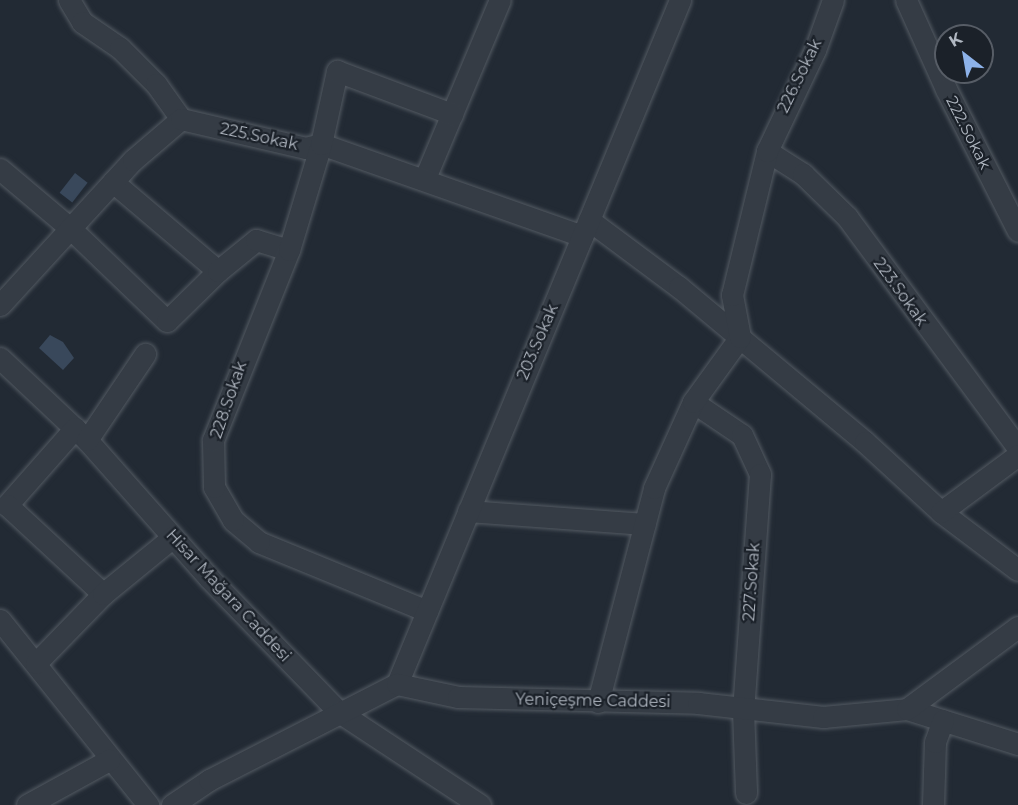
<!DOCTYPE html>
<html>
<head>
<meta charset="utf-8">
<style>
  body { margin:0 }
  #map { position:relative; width:1018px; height:805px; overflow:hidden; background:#222a34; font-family:Montserrat,sans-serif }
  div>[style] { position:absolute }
  .water>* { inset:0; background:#39485b; transform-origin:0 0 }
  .roads { filter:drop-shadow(0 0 2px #535a62) drop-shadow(0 0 2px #535a62) }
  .minor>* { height:21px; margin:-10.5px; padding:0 10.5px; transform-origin:10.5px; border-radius:10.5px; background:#353c45 }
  span { translate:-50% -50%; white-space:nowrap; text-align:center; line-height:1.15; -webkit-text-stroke:4.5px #1b2129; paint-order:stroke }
  .street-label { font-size:16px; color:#b0b7c1 }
  .north { position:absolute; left:934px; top:24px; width:60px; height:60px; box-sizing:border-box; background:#1b2129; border:2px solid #575d66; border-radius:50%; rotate:329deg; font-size:16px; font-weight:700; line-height:24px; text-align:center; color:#b0b7c1 }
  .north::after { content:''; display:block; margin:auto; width:21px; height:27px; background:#8db2e9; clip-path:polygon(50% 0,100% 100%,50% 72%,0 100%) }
</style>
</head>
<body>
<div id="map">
  <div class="water">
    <i style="left:75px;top:173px;width:16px;height:25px;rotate:38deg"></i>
    <i style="clip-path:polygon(50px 335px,63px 342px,74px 358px,63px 370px,39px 348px)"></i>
  </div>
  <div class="roads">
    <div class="minor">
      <i style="left:69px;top:0;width:26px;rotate:59deg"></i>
      <i style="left:82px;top:22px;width:46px;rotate:34.4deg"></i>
      <i style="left:120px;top:48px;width:51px;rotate:45deg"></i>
      <i style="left:156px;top:84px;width:43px;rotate:54.5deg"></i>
      <i style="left:906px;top:0;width:98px;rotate:65.8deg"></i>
      <i style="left:946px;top:89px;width:159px;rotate:63.1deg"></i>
      <i style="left:767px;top:151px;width:43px;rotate:32.6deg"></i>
      <i style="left:803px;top:174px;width:62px;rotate:44.3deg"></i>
      <i style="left:847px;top:217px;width:287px;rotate:53.5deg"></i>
      <i style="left:0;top:169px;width:93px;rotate:40.2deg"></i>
      <i style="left:71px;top:229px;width:133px;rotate:43.8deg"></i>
      <i style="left:167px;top:321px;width:71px;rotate:-44.4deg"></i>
      <i style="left:218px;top:271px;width:138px;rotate:-139.7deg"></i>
      <i style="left:425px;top:178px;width:193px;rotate:-67.2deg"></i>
      <i style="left:589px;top:220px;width:112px;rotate:36.7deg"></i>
      <i style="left:679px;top:287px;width:242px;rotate:39.8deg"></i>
      <i style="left:865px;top:442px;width:103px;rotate:42.6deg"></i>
      <i style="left:941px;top:512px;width:96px;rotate:37deg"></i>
      <i style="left:218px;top:271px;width:49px;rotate:-39.2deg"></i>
      <i style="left:256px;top:240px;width:34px;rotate:17deg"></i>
      <i style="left:0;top:305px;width:197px;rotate:-47.5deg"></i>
      <i style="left:133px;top:160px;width:63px;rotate:-40.5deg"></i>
      <i style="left:181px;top:119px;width:128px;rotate:13.1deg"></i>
      <i style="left:306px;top:148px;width:16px;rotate:-15deg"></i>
      <i style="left:321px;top:144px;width:277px;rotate:19.4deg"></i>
      <i style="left:0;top:358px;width:120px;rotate:43.3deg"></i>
      <i style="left:87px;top:440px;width:184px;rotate:48.5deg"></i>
      <i style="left:209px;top:578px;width:187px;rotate:45.9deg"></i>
      <i style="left:339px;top:712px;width:169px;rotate:33.4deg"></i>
      <i style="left:693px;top:402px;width:59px;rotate:34deg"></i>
      <i style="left:742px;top:435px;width:43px;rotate:65.2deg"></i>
      <i style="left:760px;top:474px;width:237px;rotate:94.1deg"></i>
      <i style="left:743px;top:710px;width:83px;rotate:87.9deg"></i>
      <i style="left:75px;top:428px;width:103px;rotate:131.4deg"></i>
      <i style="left:7px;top:505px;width:131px;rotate:42.8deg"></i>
      <i style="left:87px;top:440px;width:104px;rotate:-56deg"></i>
      <i style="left:468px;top:511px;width:177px;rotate:4.2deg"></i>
      <i style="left:941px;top:512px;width:96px;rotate:-36.5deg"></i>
      <i style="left:427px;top:611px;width:182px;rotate:-157.7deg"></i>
      <i style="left:259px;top:542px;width:34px;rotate:-140deg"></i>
      <i style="left:233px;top:520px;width:38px;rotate:-120deg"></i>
      <i style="left:214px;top:487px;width:47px;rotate:-91.2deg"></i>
      <i style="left:213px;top:440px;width:205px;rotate:-68.2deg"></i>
      <i style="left:289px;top:250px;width:111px;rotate:-73.2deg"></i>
      <i style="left:321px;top:144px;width:75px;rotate:-77.6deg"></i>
      <i style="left:337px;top:71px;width:123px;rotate:20.5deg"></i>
      <i style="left:0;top:620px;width:237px;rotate:51.3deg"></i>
      <i style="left:36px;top:663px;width:96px;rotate:-45.8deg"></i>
      <i style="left:103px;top:594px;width:90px;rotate:-39.2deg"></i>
      <i style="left:397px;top:684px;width:740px;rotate:-67.52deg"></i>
      <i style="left:598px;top:702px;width:221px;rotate:-75.3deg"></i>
      <i style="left:654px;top:488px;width:94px;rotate:-65.6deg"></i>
      <i style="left:693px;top:402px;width:80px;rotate:-54.1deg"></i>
      <i style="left:740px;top:337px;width:43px;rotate:-100.8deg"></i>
      <i style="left:732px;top:295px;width:148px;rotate:-76.3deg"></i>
      <i style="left:767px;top:151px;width:112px;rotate:-64.6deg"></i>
      <i style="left:815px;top:50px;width:53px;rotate:-70.2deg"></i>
      <i style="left:907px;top:709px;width:116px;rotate:17.5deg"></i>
      <i style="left:27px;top:805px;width:94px;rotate:-28.8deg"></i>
      <i style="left:172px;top:805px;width:45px;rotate:-34deg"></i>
      <i style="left:209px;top:780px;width:211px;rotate:-27.1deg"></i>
      <i style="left:397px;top:684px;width:62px;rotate:12deg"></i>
      <i style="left:458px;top:697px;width:240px;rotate:1.4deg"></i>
      <i style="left:698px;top:703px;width:126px;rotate:6.4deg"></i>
      <i style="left:823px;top:717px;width:84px;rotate:-5.4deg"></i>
      <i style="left:907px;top:709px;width:138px;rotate:-36.5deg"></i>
      <i style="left:933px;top:805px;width:63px;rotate:-88.2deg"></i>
      <i style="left:935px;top:742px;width:23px;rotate:-70deg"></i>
    </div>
  </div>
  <div class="street-label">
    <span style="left:800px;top:76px;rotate:-64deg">226.Sokak</span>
    <span style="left:968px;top:133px;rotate:63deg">222.Sokak</span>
    <span style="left:259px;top:137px;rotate:12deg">225.Sokak</span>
    <span style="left:900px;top:292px;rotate:54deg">223.Sokak</span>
    <span style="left:538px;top:342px;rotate:-67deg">203.Sokak</span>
    <span style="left:229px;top:400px;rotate:-71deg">228.Sokak</span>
    <span style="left:752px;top:582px;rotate:-86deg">227.Sokak</span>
    <span style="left:228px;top:596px;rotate:47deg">Hisar Mağara Caddesi</span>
    <span style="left:593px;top:701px;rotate:1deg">Yeniçeşme Caddesi</span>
  </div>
  <div class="north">K</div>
</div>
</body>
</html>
